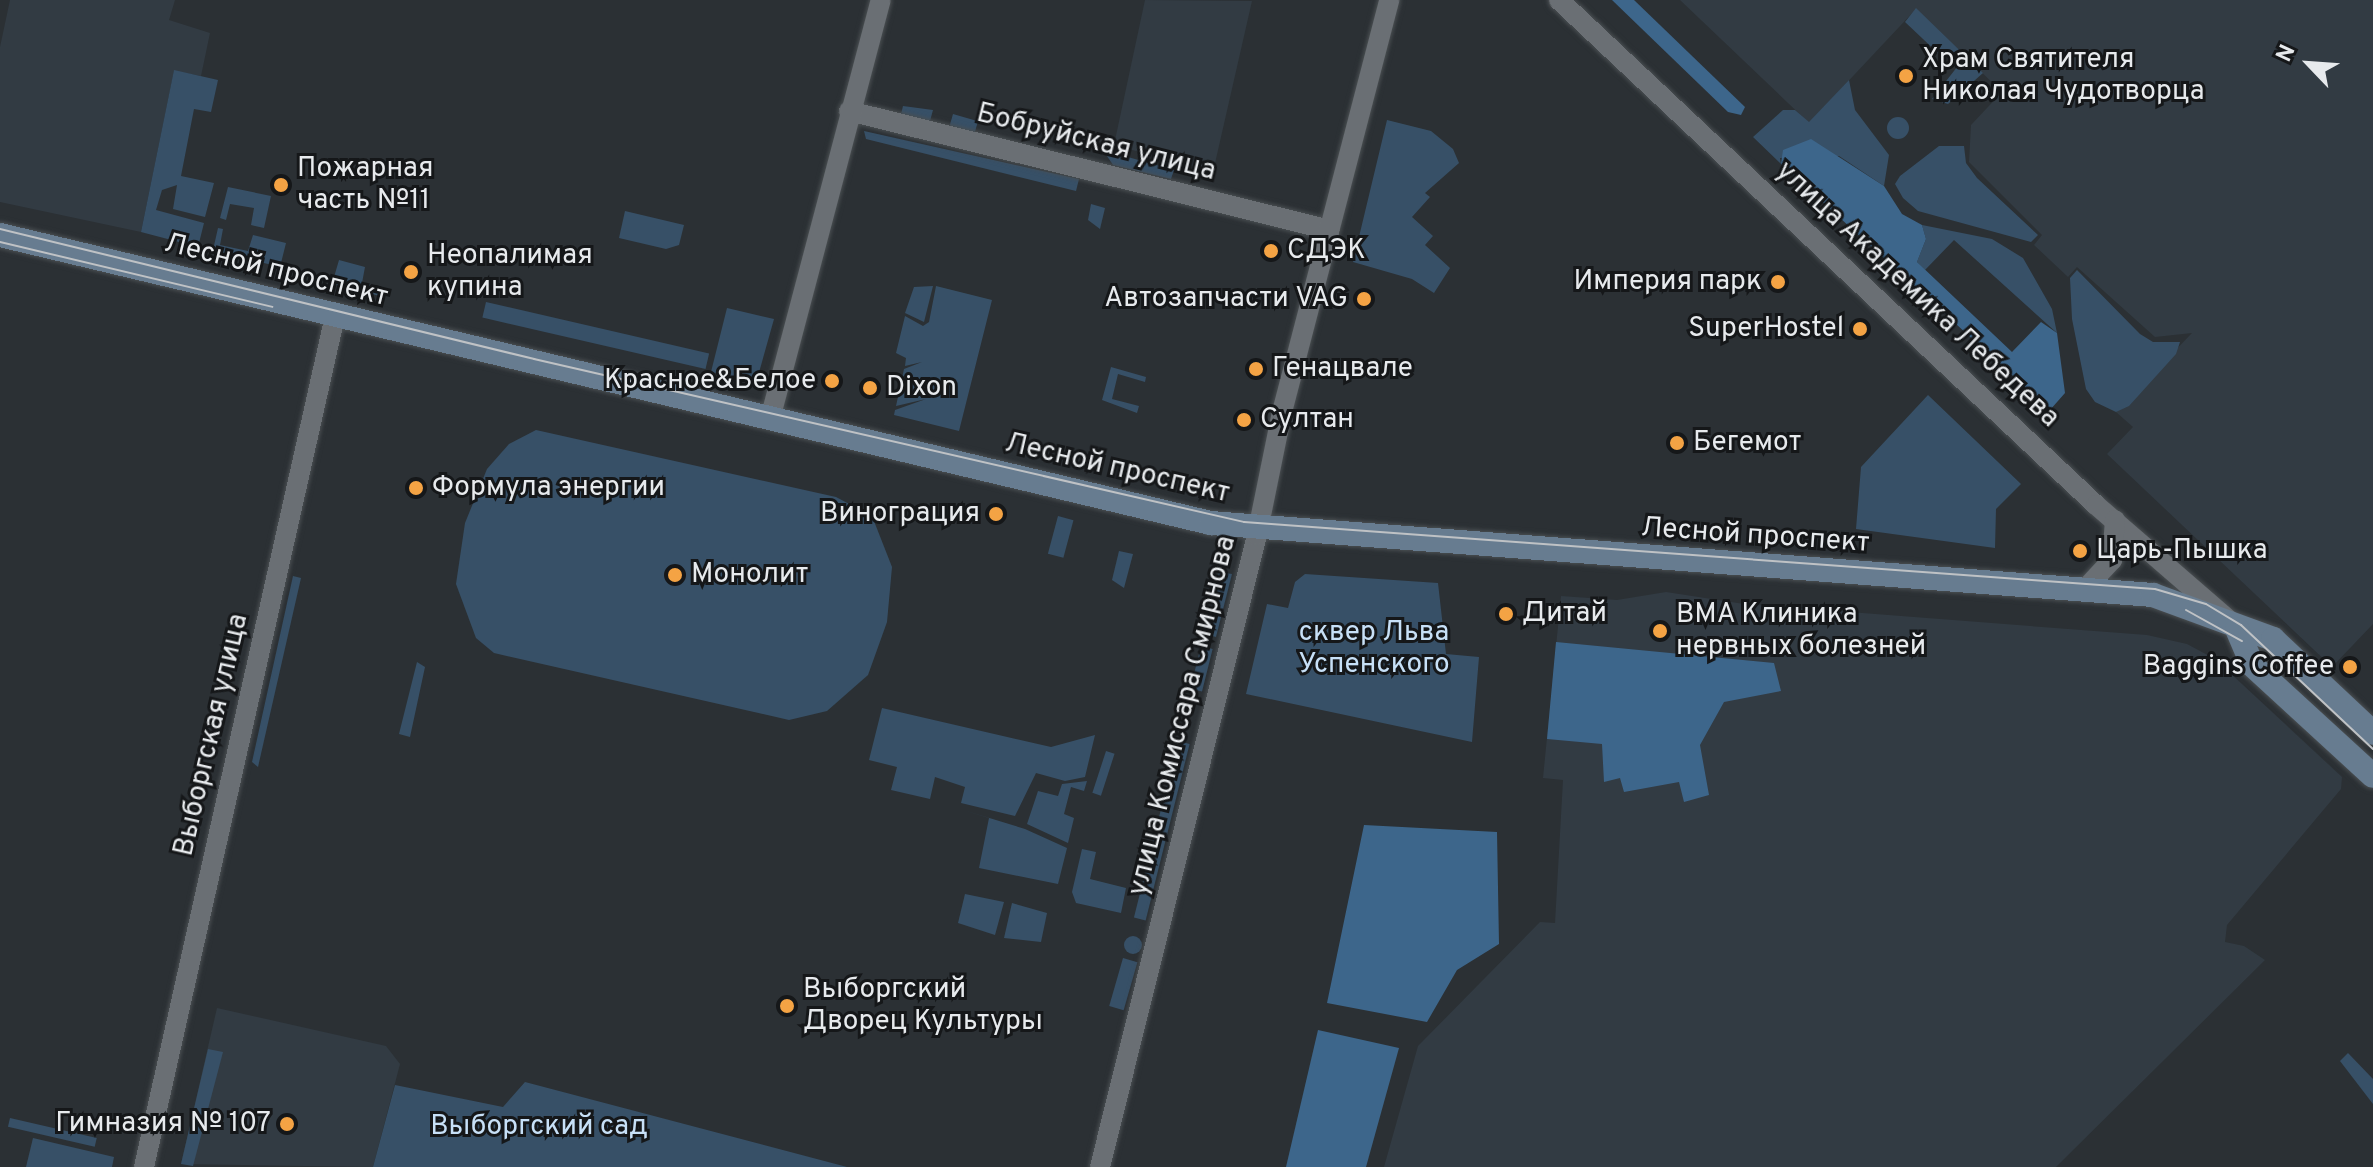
<!DOCTYPE html>
<html>
<head>
<meta charset="utf-8">
<style>
  body { margin:0 }
  #map { position:relative; width:2373px; height:1167px; overflow:hidden; background:#2b3034; font-family:Overpass,sans-serif }
  div>[style] { position:absolute }
  .built>* { inset:0; background:#323b43 }
  .green>* { inset:0; background:#375067; transform-origin:0 0 }
  .round { border-radius:50% }
  .forest>* { inset:0; background:#3d668b }
  .roads { filter:drop-shadow(0 0 2px #4a4f52) drop-shadow(0 0 2px #4a4f52) }
  .street>* { height:20px; margin:-10px; padding:0 10px; transform-origin:10px; border-radius:10px; background:#6a6f74 }
  .secondary>* { height:24px; margin:-12px; padding:0 12px; transform-origin:12px; border-radius:12px; background:#677c90 }
  .tram>* { height:2px; margin:-1px; padding:0 1px; transform-origin:1px; border-radius:1px; background:#bfc2c5 }
  .dots>* { width:22px; height:22px; translate:-50% -50%; box-sizing:border-box; border:4px solid #151719; border-radius:50% }
  span { translate:-50% -50%; white-space:nowrap; text-align:center; line-height:1.15; -webkit-text-stroke:6px #151719; paint-order:stroke }
  .poi-label { font-size:28px; color:#e7eaed }
  .left { translate:0 -50%; text-align:left }
  .right { translate:-100% -50%; text-align:right }
  .street-label { font-size:28px; color:#e7eaed }
  .park-label { font-size:28px; color:#c7e0f7 }
  .north { position:absolute; left:2269px; top:24px; width:80px; height:80px; -webkit-text-stroke:6px #151719; paint-order:stroke; rotate:295deg; font-size:22px; font-weight:700; line-height:32px; text-align:center; color:#e7eaed }
  .north::after { content:''; display:block; margin:auto; width:28px; height:36px; background:#e7eaed; clip-path:polygon(50% 0,100% 100%,50% 72%,0 100%) }
</style>
</head>
<body>
<div id="map">
  <div class="built">
    <i style="clip-path:polygon(10px 0,175px 0,169px 20px,210px 33px,201px 76px,174px 71px,141px 232px,0 202px,0 47px)"></i>
    <i style="clip-path:polygon(1145px 0,1252px 1px,1213px 172px,1114px 145px)"></i>
    <i style="clip-path:polygon(1680px 0,2373px 0,2373px 624px,2332px 667px,2107px 454px,2133px 427px,2116px 412px,2192px 333px,2155px 337px,2077px 267px,2068px 277px,2034px 245px,2042px 235px,1969px 162px,1971px 125px,2002px 92px,1916px 9px,1809px 123px)"></i>
    <i style="clip-path:polygon(1666px 592px,1744px 604px,2147px 635px,2187px 644px,2215px 659px,2342px 777px,2341px 789px,2227px 925px,2225px 942px,2244px 946px,2265px 960px,2056px 1167px,1384px 1167px,1418px 1046px,1540px 922px,1555px 923px,1563px 780px,1543px 778px,1561px 596px,1617px 600px)"></i>
    <i style="clip-path:polygon(217px 1008px,386px 1046px,400px 1064px,373px 1167px,181px 1164px)"></i>
  </div>
  <div class="green">
    <i style="clip-path:polygon(1916px 8px,1983px 73px,1948px 104px,1932px 99px,1961px 62px,1948px 49px,1941px 56px,1905px 22px)"></i>
    <i style="clip-path:polygon(174px 70px,218px 80px,211px 112px,194px 109px,181px 176px,214px 183px,205px 217px,173px 209px,177px 185px,162px 190px,156px 210px,204px 223px,198px 247px,141px 232px)"></i>
    <i style="clip-path:polygon(1849px 80px,1855px 110px,1889px 155px,1884px 186px,1839px 156px,1780px 158px,1781px 164px,1753px 137px,1783px 110px,1795px 110px,1809px 122px)"></i>
    <i style="clip-path:polygon(903px 106px,933px 110px,930px 121px,901px 114px)"></i>
    <i style="left:953px;top:114px;width:26px;height:12px;rotate:16deg"></i>
    <i class="round" style="left:1887px;top:117px;width:22px;height:22px"></i>
    <i style="clip-path:polygon(1387px 120px,1431px 131px,1453px 149px,1459px 163px,1425px 193px,1430px 197px,1412px 217px,1433px 236px,1425px 245px,1450px 268px,1434px 293px,1412px 279px,1353px 262px)"></i>
    <i style="clip-path:polygon(864px 131px,1079px 179px,1076px 191px,866px 139px)"></i>
    <i style="clip-path:polygon(1939px 146px,1964px 146px,1966px 163px,1977px 178px,2038px 235px,2031px 242px,1918px 211px,1903px 198px,1895px 184px,1900px 176px)"></i>
    <i style="clip-path:polygon(1103px 150px,1174px 170px,1171px 179px,1113px 165px)"></i>
    <i style="clip-path:polygon(228px 187px,271px 196px,264px 228px,251px 225px,254px 208px,230px 204px,226px 220px,220px 218px)"></i>
    <i style="clip-path:polygon(1091px 204px,1105px 208px,1100px 229px,1088px 220px)"></i>
    <i style="clip-path:polygon(625px 211px,684px 225px,679px 245px,666px 249px,619px 238px)"></i>
    <i style="clip-path:polygon(1922px 225px,1992px 239px,2023px 258px,2052px 309px,2057px 333px,1954px 240px,1925px 270px,1917px 262px,1926px 239px)"></i>
    <i style="clip-path:polygon(218px 228px,223px 229px,220px 245px,248px 251px,253px 235px,286px 243px,280px 267px,213px 250px)"></i>
    <i style="clip-path:polygon(339px 260px,365px 267px,362px 283px,380px 287px,380px 296px,332px 284px)"></i>
    <i style="clip-path:polygon(2077px 270px,2140px 334px,2153px 342px,2180px 342px,2176px 354px,2129px 406px,2116px 412px,2095px 402px,2086px 389px,2072px 319px,2070px 278px)"></i>
    <i style="clip-path:polygon(933px 286px,924px 322px,905px 313px,914px 287px)"></i>
    <i style="clip-path:polygon(936px 286px,992px 300px,959px 431px,894px 415px,895px 410px,926px 399px,896px 406px,904px 369px,922px 362px,905px 366px,906px 358px,896px 353px,905px 316px,923px 326px,929px 322px)"></i>
    <i style="left:486px;top:302px;width:229px;height:16px;rotate:13deg"></i>
    <i style="clip-path:polygon(727px 308px,774px 319px,758px 376px,748px 380px,711px 372px)"></i>
    <i style="clip-path:polygon(1111px 367px,1146px 377px,1145px 382px,1118px 374px,1112px 399px,1139px 406px,1137px 413px,1102px 400px)"></i>
    <i style="clip-path:polygon(1928px 395px,2021px 484px,1996px 509px,1995px 548px,1856px 529px,1861px 467px)"></i>
    <i style="clip-path:polygon(536px 430px,836px 497px,872px 516px,892px 567px,887px 622px,868px 675px,827px 711px,789px 720px,494px 653px,476px 638px,456px 584px,465px 523px,487px 469px,509px 444px)"></i>
    <i style="left:1058px;top:516px;width:16px;height:39px;rotate:15deg"></i>
    <i style="clip-path:polygon(1119px 551px,1133px 554px,1124px 588px,1112px 580px)"></i>
    <i style="clip-path:polygon(1219px 572px,1232px 574px,1216px 637px,1205px 634px)"></i>
    <i style="clip-path:polygon(1305px 574px,1438px 583px,1446px 654px,1479px 657px,1472px 742px,1246px 694px,1267px 604px,1288px 608px,1295px 582px)"></i>
    <i style="clip-path:polygon(293px 576px,301px 578px,258px 767px,252px 762px)"></i>
    <i style="left:1201px;top:646px;width:12px;height:44px;rotate:14deg"></i>
    <i style="clip-path:polygon(417px 662px,425px 667px,410px 737px,399px 734px)"></i>
    <i style="clip-path:polygon(882px 708px,1051px 747px,1095px 735px,1085px 777px,1065px 781px,1036px 773px,1015px 816px,961px 803px,965px 787px,935px 777px,930px 799px,891px 790px,897px 767px,869px 760px)"></i>
    <i style="left:1178px;top:741px;width:12px;height:182px;rotate:14deg"></i>
    <i style="left:1106px;top:751px;width:9px;height:44px;rotate:18deg"></i>
    <i style="clip-path:polygon(1087px 781px,1084px 791px,1071px 787px,1064px 814px,1074px 818px,1068px 843px,1027px 824px,1038px 791px,1058px 796px,1062px 784px)"></i>
    <i style="clip-path:polygon(960px 809px,1025px 829px,1067px 848px,1058px 884px,979px 868px,989px 818px)"></i>
    <i style="clip-path:polygon(1082px 849px,1096px 852px,1090px 879px,1126px 888px,1121px 913px,1076px 903px,1072px 892px)"></i>
    <i style="clip-path:polygon(965px 894px,1004px 902px,995px 935px,958px 923px)"></i>
    <i style="clip-path:polygon(1012px 903px,1047px 913px,1041px 942px,1004px 938px)"></i>
    <i class="round" style="left:1124px;top:936px;width:18px;height:18px"></i>
    <i style="left:1123px;top:958px;width:15px;height:50px;rotate:16deg"></i>
    <i style="clip-path:polygon(208px 1049px,223px 1052px,193px 1166px,181px 1164px)"></i>
    <i style="clip-path:polygon(2348px 1053px,2373px 1079px,2373px 1104px,2340px 1061px)"></i>
    <i style="clip-path:polygon(525px 1082px,847px 1167px,373px 1167px,395px 1085px,503px 1107px)"></i>
    <i style="left:10px;top:1118px;width:89px;height:9px;rotate:13deg"></i>
    <i style="clip-path:polygon(33px 1138px,114px 1157px,112px 1167px,26px 1167px)"></i>
  </div>
  <div class="forest">
    <i style="clip-path:polygon(1612px 0,1634px 0,1745px 107px,1741px 115px,1728px 112px)"></i>
    <i style="clip-path:polygon(1811px 139px,1884px 186px,1902px 214px,1922px 225px,1926px 239px,1917px 262px,2012px 352px,2041px 322px,2057px 333px,2065px 393px,2050px 410px,1781px 164px,1783px 150px)"></i>
    <i style="clip-path:polygon(1556px 642px,1774px 663px,1781px 691px,1724px 702px,1700px 745px,1709px 795px,1684px 802px,1679px 782px,1624px 792px,1620px 778px,1604px 782px,1602px 744px,1547px 739px)"></i>
    <i style="clip-path:polygon(1364px 825px,1497px 832px,1499px 944px,1457px 970px,1427px 1022px,1327px 1003px)"></i>
    <i style="clip-path:polygon(1318px 1030px,1399px 1048px,1366px 1167px,1286px 1167px)"></i>
  </div>
  <div class="roads">
    <div class="street">
      <i style="left:1559px;top:0;width:737px;rotate:43.24deg"></i>
      <i style="left:2096px;top:505px;width:180px;rotate:40.9deg"></i>
      <i style="left:849px;top:111px;width:495px;rotate:13.9deg"></i>
      <i style="left:770px;top:419px;width:433px;rotate:-75.2deg"></i>
      <i style="left:2085px;top:589px;width:40px;rotate:-47deg"></i>
      <i style="left:2112px;top:560px;width:40px;rotate:-85.7deg"></i>
      <i style="left:144px;top:1167px;width:872px;rotate:-77.35deg"></i>
      <i style="left:1100px;top:1167px;width:651px;rotate:-76.05deg"></i>
      <i style="left:1257px;top:535px;width:126px;rotate:-78.5deg"></i>
      <i style="left:1282px;top:412px;width:426px;rotate:-75.4deg"></i>
    </div>
    <div class="secondary">
      <i style="left:0;top:235px;width:1245px;rotate:13.38deg"></i>
      <i style="left:1211px;top:523px;width:945px;rotate:4.37deg"></i>
      <i style="left:2153px;top:595px;width:128px;rotate:20.1deg"></i>
      <i style="left:2273px;top:639px;width:137px;rotate:43.2deg"></i>
      <i style="left:2237px;top:629px;width:39px;rotate:67deg"></i>
      <i style="left:2252px;top:665px;width:164px;rotate:42.5deg"></i>
    </div>
  </div>
  <div class="tram">
    <i style="left:0;top:229px;width:550px;rotate:13.68deg"></i>
    <i style="left:534px;top:359px;width:728px;rotate:12.93deg"></i>
    <i style="left:1244px;top:522px;width:913px;rotate:4.21deg"></i>
    <i style="left:2155px;top:589px;width:53px;rotate:16.4deg"></i>
    <i style="left:2206px;top:604px;width:41px;rotate:31deg"></i>
    <i style="left:2241px;top:625px;width:181px;rotate:43.2deg"></i>
    <i style="left:0;top:242px;width:280px;rotate:13.4deg"></i>
    <i style="left:2186px;top:610px;width:64px;rotate:29deg"></i>
  </div>
  <div class="dots">
    <i style="left:1906px;top:76px;background:#f4a344"></i>
    <i style="left:281px;top:185px;background:#f4a344"></i>
    <i style="left:1271px;top:251px;background:#f4a344"></i>
    <i style="left:411px;top:272px;background:#f4a344"></i>
    <i style="left:1778px;top:282px;background:#f4a344"></i>
    <i style="left:1364px;top:299px;background:#f4a344"></i>
    <i style="left:1860px;top:329px;background:#f4a344"></i>
    <i style="left:1256px;top:369px;background:#f4a344"></i>
    <i style="left:832px;top:381px;background:#f4a344"></i>
    <i style="left:870px;top:388px;background:#f4a344"></i>
    <i style="left:1244px;top:420px;background:#f4a344"></i>
    <i style="left:1677px;top:443px;background:#f4a344"></i>
    <i style="left:416px;top:488px;background:#f4a344"></i>
    <i style="left:996px;top:514px;background:#f4a344"></i>
    <i style="left:2080px;top:551px;background:#f4a344"></i>
    <i style="left:675px;top:575px;background:#f4a344"></i>
    <i style="left:1506px;top:614px;background:#f4a344"></i>
    <i style="left:1660px;top:631px;background:#f4a344"></i>
    <i style="left:2350px;top:667px;background:#f4a344"></i>
    <i style="left:787px;top:1006px;background:#f4a344"></i>
    <i style="left:287px;top:1124px;background:#f4a344"></i>
  </div>
  <div class="poi-label">
    <span class="left" style="left:1922px;top:76px">Храм Святителя<br>Николая Чудотворца</span>
    <span class="left" style="left:297px;top:185px">Пожарная<br>часть №11</span>
    <span class="left" style="left:1287px;top:251px">СДЭК</span>
    <span class="left" style="left:427px;top:272px">Неопалимая<br>купина</span>
    <span class="right" style="left:1762px;top:282px">Империя парк</span>
    <span class="right" style="left:1348px;top:299px">Автозапчасти VAG</span>
    <span class="right" style="left:1844px;top:329px">SuperHostel</span>
    <span class="left" style="left:1272px;top:369px">Генацвале</span>
    <span class="right" style="left:816px;top:381px">Красное&amp;Белое</span>
    <span class="left" style="left:886px;top:388px">Dixon</span>
    <span class="left" style="left:1260px;top:420px">Султан</span>
    <span class="left" style="left:1693px;top:443px">Бегемот</span>
    <span class="left" style="left:432px;top:488px">Формула энергии</span>
    <span class="right" style="left:980px;top:514px">Винограция</span>
    <span class="left" style="left:2096px;top:551px">Царь-Пышка</span>
    <span class="left" style="left:691px;top:575px">Монолит</span>
    <span class="left" style="left:1522px;top:614px">Дитай</span>
    <span class="left" style="left:1676px;top:631px">ВМА Клиника<br>нервных болезней</span>
    <span class="right" style="left:2334px;top:667px">Baggins Coffee</span>
    <span class="left" style="left:803px;top:1006px">Выборгский<br>Дворец Культуры</span>
    <span class="right" style="left:271px;top:1124px">Гимназия № 107</span>
  </div>
  <div class="street-label">
    <span style="left:1096px;top:143px;rotate:14deg">Бобруйская улица</span>
    <span style="left:276px;top:271px;rotate:14deg">Лесной проспект</span>
    <span style="left:1917px;top:295px;rotate:43deg">улица Академика Лебедева</span>
    <span style="left:1117px;top:469px;rotate:13deg">Лесной проспект</span>
    <span style="left:1755px;top:536px;rotate:4deg">Лесной проспект</span>
    <span style="left:1183px;top:716px;rotate:-76deg">улица Комиссара Смирнова</span>
    <span style="left:212px;top:735px;rotate:-77deg">Выборгская улица</span>
  </div>
  <div class="park-label">
    <span style="left:1374px;top:649px">сквер Льва<br>Успенского</span>
    <span style="left:539px;top:1127px">Выборгский сад</span>
  </div>
  <div class="north">N</div>
</div>
</body>
</html>
